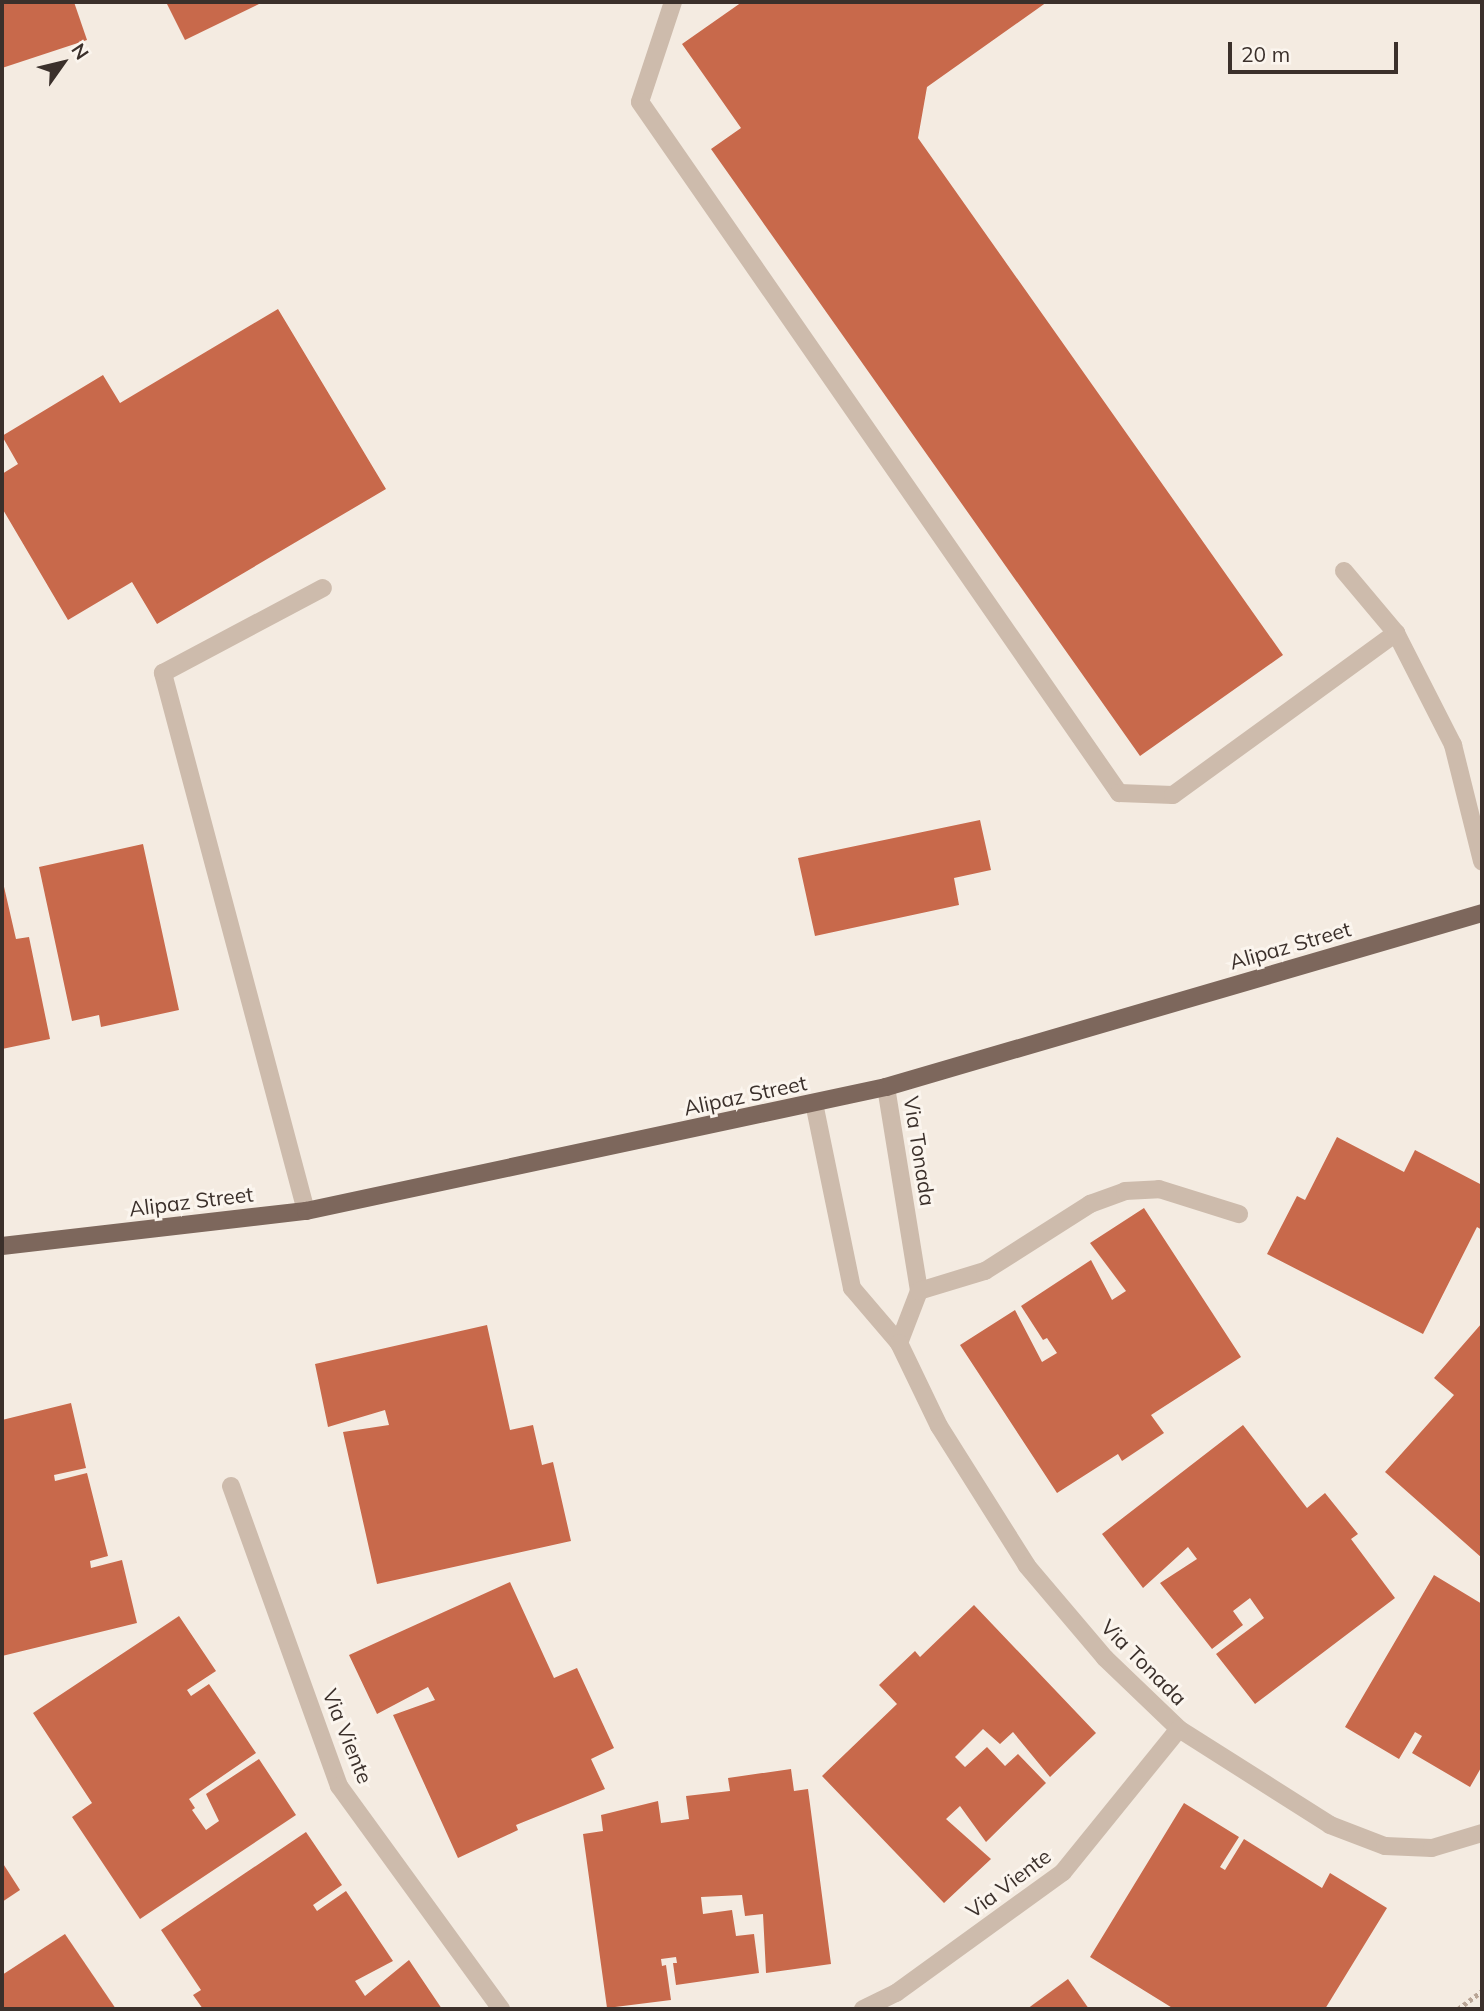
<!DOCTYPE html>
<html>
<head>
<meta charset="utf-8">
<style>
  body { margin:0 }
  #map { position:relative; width:1484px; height:2011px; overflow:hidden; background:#f4ebe1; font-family:Mulish,sans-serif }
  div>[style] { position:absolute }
  .building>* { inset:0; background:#c8694b }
  .path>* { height:4.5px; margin-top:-2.25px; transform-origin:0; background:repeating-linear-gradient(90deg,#b9a596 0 3.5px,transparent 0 7px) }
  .minor>* { height:18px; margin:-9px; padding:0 9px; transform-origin:9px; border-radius:9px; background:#cdbbac }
  .major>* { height:18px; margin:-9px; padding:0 9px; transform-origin:9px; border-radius:9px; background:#7d675c }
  span { translate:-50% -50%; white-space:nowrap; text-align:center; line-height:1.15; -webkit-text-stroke:6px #fbf5ee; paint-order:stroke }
  .street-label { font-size:21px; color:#3b302b }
  .frame { position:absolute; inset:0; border:4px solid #3b302b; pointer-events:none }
  .north { position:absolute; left:28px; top:28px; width:70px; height:70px; -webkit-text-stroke:5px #fbf5ee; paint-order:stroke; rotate:56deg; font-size:19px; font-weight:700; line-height:28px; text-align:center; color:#3b302b }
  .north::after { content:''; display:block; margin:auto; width:24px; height:32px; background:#3b302b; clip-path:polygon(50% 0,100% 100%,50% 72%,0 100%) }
  .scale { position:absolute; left:1228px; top:42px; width:170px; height:32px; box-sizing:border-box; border:4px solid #3b302b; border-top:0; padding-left:9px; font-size:21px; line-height:24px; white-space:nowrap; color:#3b302b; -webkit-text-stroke:5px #fbf5ee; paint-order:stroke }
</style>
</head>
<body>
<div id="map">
  <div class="building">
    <i style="clip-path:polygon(2px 2px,74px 2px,87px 40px,2px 68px)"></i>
    <i style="clip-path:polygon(166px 2px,263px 2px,185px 40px)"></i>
    <i style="clip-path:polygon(742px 2px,1047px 2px,927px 87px,918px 138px,1283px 655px,1140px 756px,711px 149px,741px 128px,682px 44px)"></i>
    <i style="clip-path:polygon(278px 309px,386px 489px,157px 624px,132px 582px,68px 620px,2px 508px,2px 474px,18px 464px,2px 436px,103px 375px,120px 403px)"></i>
    <i style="clip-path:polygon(980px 820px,991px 870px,954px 878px,959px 905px,815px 936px,798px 858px)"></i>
    <i style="clip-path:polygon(143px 844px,179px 1010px,101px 1027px,99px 1015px,72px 1021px,39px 867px)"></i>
    <i style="clip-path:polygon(2px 878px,16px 939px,29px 937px,50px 1039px,2px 1049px)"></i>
    <i style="clip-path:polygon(1337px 1137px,1404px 1172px,1415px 1150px,1482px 1185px,1482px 1230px,1477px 1227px,1423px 1334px,1267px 1254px,1297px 1196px,1305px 1200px)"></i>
    <i style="clip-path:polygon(1144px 1208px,1241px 1357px,1151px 1415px,1164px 1433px,1122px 1461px,1118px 1454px,1057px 1493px,960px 1345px,1015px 1310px,1042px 1362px,1057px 1353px,1047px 1338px,1043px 1340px,1021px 1306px,1091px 1260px,1112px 1300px,1126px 1291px,1090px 1243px)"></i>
    <i style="clip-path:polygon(1482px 1323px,1482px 1558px,1385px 1472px,1454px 1395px,1434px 1378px)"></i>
    <i style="clip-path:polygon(487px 1325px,510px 1430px,533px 1425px,542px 1465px,553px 1462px,571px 1541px,377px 1584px,343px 1432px,389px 1425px,385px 1410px,328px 1427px,315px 1364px)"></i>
    <i style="clip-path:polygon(71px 1403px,86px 1468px,54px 1475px,55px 1481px,87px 1473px,108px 1556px,90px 1561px,91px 1568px,122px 1560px,137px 1623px,2px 1656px,2px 1420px)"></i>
    <i style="clip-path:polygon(1243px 1425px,1307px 1508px,1325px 1493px,1358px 1534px,1351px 1539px,1395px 1598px,1255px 1704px,1216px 1654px,1264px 1618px,1250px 1598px,1233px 1611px,1243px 1625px,1212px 1649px,1160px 1583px,1197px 1559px,1188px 1547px,1143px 1588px,1102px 1534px)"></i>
    <i style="clip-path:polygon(1434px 1575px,1482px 1604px,1482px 1766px,1470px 1787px,1412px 1753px,1422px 1736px,1415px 1732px,1399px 1759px,1345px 1727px)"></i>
    <i style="clip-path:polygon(510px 1582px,554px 1678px,577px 1668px,614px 1748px,591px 1759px,605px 1789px,516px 1825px,518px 1830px,458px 1858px,393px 1715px,435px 1700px,428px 1687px,377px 1714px,349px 1655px)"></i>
    <i style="clip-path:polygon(974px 1605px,1096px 1733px,1050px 1777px,1013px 1732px,1000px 1744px,983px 1729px,955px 1757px,965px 1767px,987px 1747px,1005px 1766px,1018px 1754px,1046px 1783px,986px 1842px,960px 1806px,946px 1819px,991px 1859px,944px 1903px,822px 1776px,897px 1704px,879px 1685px,915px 1651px,920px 1657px)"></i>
    <i style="clip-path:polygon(179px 1616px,216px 1671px,187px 1690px,191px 1696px,209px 1684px,256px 1753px,189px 1799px,195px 1808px,192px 1810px,206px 1830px,219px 1821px,206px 1794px,259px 1759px,296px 1815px,140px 1919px,72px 1817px,92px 1803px,33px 1713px)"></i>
    <i style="clip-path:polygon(791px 1769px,794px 1791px,808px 1789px,831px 1964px,766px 1973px,763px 1914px,745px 1916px,742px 1895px,701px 1897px,703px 1914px,732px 1910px,736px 1936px,754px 1934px,759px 1973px,676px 1985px,673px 1963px,677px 1963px,676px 1957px,661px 1959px,662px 1966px,666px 1965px,671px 2000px,607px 2008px,583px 1834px,603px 1831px,601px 1815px,658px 1801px,661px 1823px,689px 1819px,686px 1796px,730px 1791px,728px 1778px)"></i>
    <i style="clip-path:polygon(1184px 1803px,1239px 1837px,1220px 1867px,1225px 1870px,1244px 1839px,1322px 1888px,1330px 1873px,1387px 1908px,1325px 2009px,1174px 2009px,1090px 1957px)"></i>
    <i style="clip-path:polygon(306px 1832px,342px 1885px,313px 1905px,317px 1911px,346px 1891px,393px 1961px,355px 1981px,365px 1996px,409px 1960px,442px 2009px,203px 2009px,193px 1995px,201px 1990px,161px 1930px)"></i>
    <i style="clip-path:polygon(2px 1862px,20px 1890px,2px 1902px)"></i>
    <i style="clip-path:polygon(65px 1934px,116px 2009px,2px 2009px,2px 1975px)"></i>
    <i style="clip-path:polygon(1068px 1979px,1089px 2009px,1027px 2009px)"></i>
  </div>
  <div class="path">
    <i style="left:1458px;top:2009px;width:30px;rotate:-37deg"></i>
  </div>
  <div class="minor">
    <i style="left:673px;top:2px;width:105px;rotate:108.3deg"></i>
    <i style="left:640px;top:102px;width:841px;rotate:55.27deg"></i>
    <i style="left:1119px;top:793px;width:54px;rotate:2.1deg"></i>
    <i style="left:1173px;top:795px;width:276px;rotate:-36deg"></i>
    <i style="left:1344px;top:571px;width:81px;rotate:50deg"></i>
    <i style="left:1396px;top:633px;width:126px;rotate:63deg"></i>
    <i style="left:1453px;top:745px;width:120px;rotate:76deg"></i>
    <i style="left:886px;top:1087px;width:207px;rotate:80.8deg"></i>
    <i style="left:919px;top:1291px;width:56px;rotate:111deg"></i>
    <i style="left:814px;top:1103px;width:189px;rotate:78.4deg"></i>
    <i style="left:852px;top:1288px;width:72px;rotate:49.5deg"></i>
    <i style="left:899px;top:1343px;width:92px;rotate:64.3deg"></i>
    <i style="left:939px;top:1426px;width:165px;rotate:57.8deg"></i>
    <i style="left:1027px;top:1566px;width:121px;rotate:49.7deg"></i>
    <i style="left:1105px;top:1658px;width:103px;rotate:43.8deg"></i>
    <i style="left:1179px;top:1729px;width:179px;rotate:32.4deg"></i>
    <i style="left:1330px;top:1825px;width:59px;rotate:20.9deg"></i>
    <i style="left:1385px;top:1846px;width:47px;rotate:2.4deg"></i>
    <i style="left:1432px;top:1848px;width:52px;rotate:-16.7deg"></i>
    <i style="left:306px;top:1211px;width:557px;rotate:-104.89deg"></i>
    <i style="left:163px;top:673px;width:181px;rotate:-28deg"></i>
    <i style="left:919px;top:1291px;width:69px;rotate:-16.9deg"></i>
    <i style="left:985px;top:1271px;width:125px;rotate:-32.5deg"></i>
    <i style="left:1090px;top:1204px;width:37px;rotate:-20deg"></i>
    <i style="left:1125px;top:1191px;width:34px;rotate:-3deg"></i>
    <i style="left:1159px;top:1189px;width:84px;rotate:17.4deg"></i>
    <i style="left:231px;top:1486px;width:319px;rotate:70.2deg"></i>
    <i style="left:339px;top:1786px;width:276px;rotate:54deg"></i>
    <i style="left:863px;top:2009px;width:37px;rotate:-26deg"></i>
    <i style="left:896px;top:1993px;width:206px;rotate:-35.9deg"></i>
    <i style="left:1063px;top:1872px;width:184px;rotate:-51deg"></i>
  </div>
  <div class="major">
    <i style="left:2px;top:1246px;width:306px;rotate:-6.6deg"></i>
    <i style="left:306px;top:1211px;width:593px;rotate:-12.07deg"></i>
    <i style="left:886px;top:1087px;width:621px;rotate:-16.27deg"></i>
  </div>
  <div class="street-label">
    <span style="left:1290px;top:945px;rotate:-16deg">Alipaz Street</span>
    <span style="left:745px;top:1095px;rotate:-12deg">Alipaz Street</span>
    <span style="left:920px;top:1151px;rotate:81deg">Via Tonada</span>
    <span style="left:191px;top:1201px;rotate:-7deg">Alipaz Street</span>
    <span style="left:1144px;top:1662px;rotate:45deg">Via Tonada</span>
    <span style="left:348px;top:1736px;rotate:68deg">Via Viente</span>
    <span style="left:1008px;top:1883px;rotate:-37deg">Via Viente</span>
  </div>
  <div class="frame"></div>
  <div class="north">N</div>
  <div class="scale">20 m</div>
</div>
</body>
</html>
